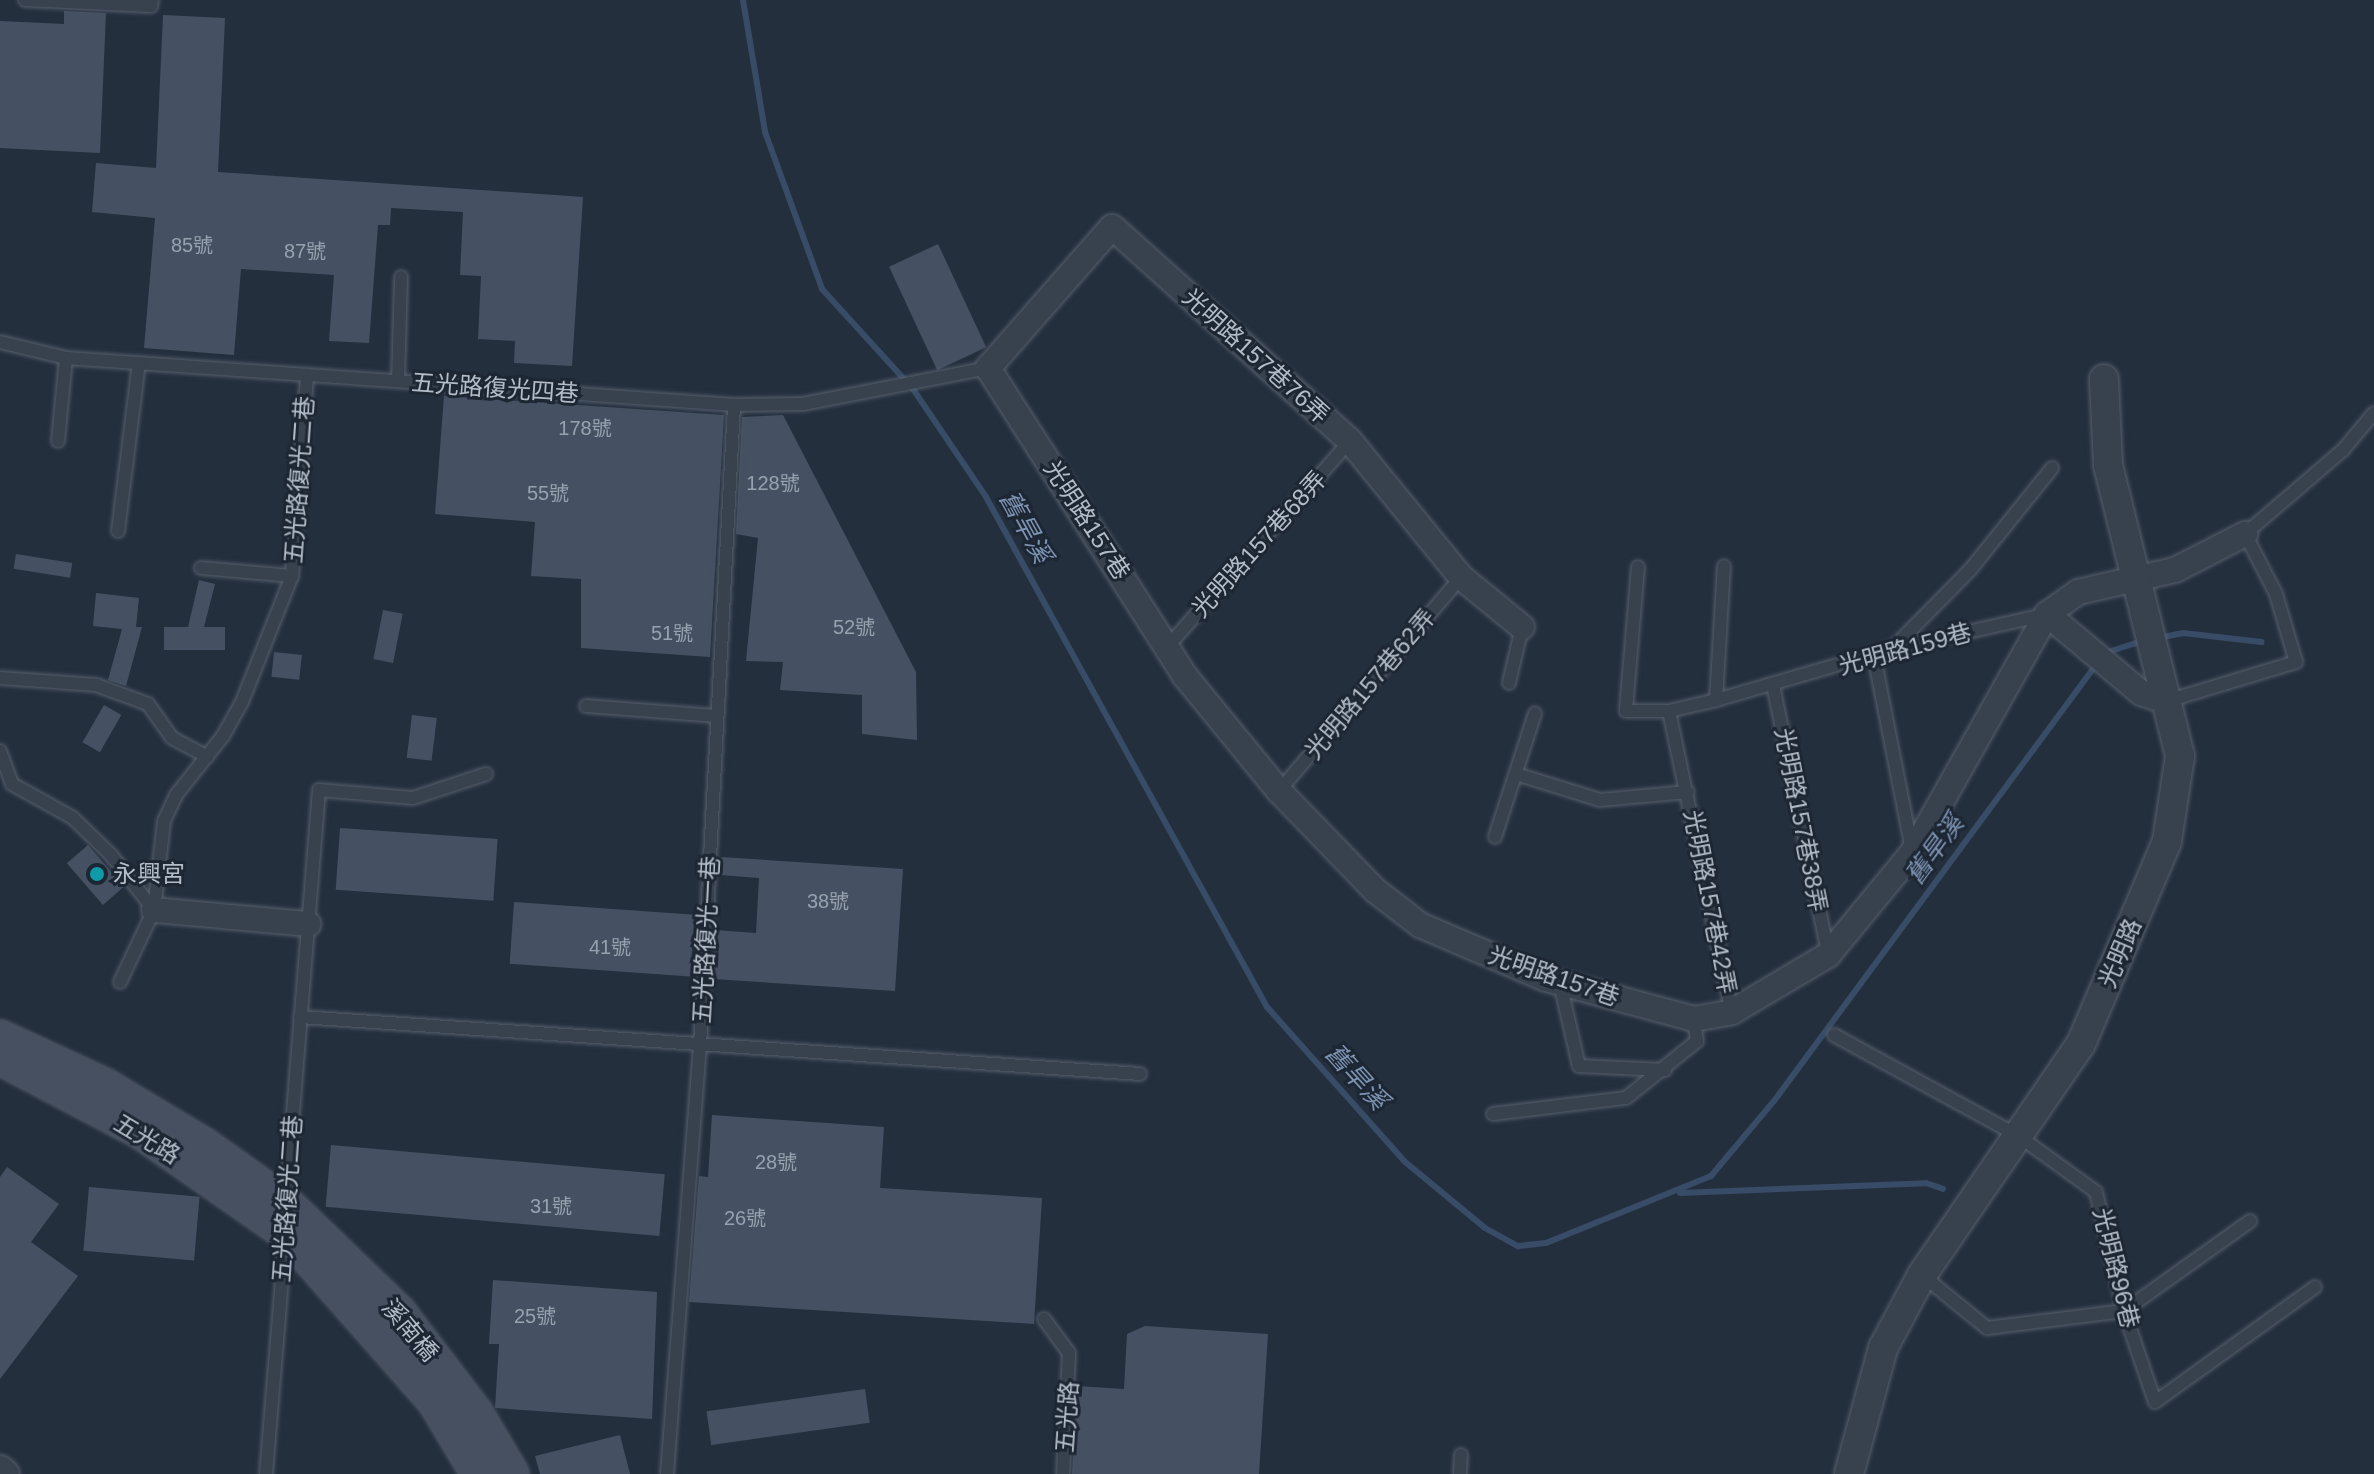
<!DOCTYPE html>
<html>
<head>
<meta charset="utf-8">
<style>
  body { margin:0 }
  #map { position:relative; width:2374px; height:1474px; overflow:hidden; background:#242f3e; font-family:Helvetica,"Noto Sans TC",sans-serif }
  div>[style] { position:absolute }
  .stream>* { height:6px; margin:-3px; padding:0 3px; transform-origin:3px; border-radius:3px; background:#394c67 }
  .building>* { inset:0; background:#455162; transform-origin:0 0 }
  .roads { filter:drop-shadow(0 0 2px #565f6c) drop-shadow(0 0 2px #565f6c) }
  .service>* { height:12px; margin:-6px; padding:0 6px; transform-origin:6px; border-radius:6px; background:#38414e }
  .minor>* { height:24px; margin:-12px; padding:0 12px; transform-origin:12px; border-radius:12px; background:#38414e }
  .tertiary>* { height:28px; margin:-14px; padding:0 14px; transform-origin:14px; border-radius:14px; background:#38414e }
  .secondary>* { height:32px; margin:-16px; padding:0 16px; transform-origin:16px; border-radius:16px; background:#465061 }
  .dots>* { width:22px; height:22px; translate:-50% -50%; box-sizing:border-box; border:4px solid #1d2633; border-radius:50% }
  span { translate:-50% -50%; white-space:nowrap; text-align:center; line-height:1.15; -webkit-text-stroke:6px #1d2633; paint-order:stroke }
  .number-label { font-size:20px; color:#98a1af }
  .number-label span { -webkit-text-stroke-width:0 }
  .street-label { font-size:24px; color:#b4bcc9 }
  .poi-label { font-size:24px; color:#b4bcc9 }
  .left { translate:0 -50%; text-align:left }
  .water-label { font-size:26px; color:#7c92b1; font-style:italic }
</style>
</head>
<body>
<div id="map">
  <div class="stream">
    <i style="left:743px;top:0;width:134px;rotate:80.5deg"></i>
    <i style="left:765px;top:132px;width:167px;rotate:70deg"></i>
    <i style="left:822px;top:289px;width:135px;rotate:47.7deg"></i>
    <i style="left:913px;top:389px;width:130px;rotate:55.9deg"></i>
    <i style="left:986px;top:497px;width:582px;rotate:61.15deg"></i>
    <i style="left:1267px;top:1007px;width:206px;rotate:48.3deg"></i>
    <i style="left:1404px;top:1161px;width:105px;rotate:39.6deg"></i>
    <i style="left:1485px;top:1228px;width:38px;rotate:29deg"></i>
    <i style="left:1518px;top:1246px;width:28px;rotate:-6deg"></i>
    <i style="left:1546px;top:1243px;width:178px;rotate:-22.1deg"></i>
    <i style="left:1711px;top:1176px;width:98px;rotate:-50deg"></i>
    <i style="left:1774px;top:1101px;width:546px;rotate:-53.57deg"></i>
    <i style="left:2158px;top:638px;width:25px;rotate:-11deg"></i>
    <i style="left:2183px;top:633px;width:79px;rotate:6.6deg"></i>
    <i style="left:2105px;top:653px;width:40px;rotate:-18deg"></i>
    <i style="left:1680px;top:1193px;width:246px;rotate:-2.3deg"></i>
    <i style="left:1926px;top:1183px;width:18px;rotate:19deg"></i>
  </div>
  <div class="building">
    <i style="clip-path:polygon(64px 11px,106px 13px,100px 153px,0 148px,0 21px,64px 24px)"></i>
    <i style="clip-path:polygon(163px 15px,225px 18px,218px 172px,583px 197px,572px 366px,514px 363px,515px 341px,478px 339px,481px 276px,460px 275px,463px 212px,391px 208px,390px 225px,378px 225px,369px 343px,329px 341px,334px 275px,241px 269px,234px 355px,144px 348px,155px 218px,92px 212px,96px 163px,156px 168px)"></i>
    <i style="left:938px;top:244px;width:114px;height:54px;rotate:65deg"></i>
    <i style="clip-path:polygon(444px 396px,724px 415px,710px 657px,581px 648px,581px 579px,531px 576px,535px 522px,435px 514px)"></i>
    <i style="clip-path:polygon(783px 415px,916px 672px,917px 740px,862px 734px,862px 695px,780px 690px,783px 662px,746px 661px,758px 538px,736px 534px,742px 417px)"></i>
    <i style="left:16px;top:554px;width:57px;height:15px;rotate:9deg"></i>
    <i style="clip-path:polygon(199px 580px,215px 584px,204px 627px,225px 627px,225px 650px,164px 650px,164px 627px,188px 627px)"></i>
    <i style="clip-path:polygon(96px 593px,139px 598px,136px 627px,142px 627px,126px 686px,108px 680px,122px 629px,93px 626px)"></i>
    <i style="left:383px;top:610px;width:20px;height:50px;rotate:11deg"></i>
    <i style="left:274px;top:652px;width:28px;height:25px;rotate:6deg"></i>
    <i style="left:104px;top:705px;width:20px;height:43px;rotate:30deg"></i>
    <i style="left:412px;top:715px;width:25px;height:43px;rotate:7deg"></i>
    <i style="left:340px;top:828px;width:158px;height:62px;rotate:4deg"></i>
    <i style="left:88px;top:845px;width:55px;height:28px;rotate:49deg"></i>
    <i style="clip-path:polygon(721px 857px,903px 869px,895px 991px,713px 979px,715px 930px,756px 933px,759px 878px,720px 875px)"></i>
    <i style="left:514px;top:902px;width:181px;height:62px;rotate:4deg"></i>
    <i style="clip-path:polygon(712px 1115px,884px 1127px,880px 1188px,1042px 1198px,1034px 1324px,689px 1302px,699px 1176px,708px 1177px)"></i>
    <i style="left:331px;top:1145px;width:335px;height:62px;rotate:5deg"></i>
    <i style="clip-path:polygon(7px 1167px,59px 1204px,31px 1242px,78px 1276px,0 1379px,0 1177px)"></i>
    <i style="left:89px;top:1187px;width:111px;height:64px;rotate:5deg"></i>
    <i style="clip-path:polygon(493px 1280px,657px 1292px,652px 1419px,495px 1408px,499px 1344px,489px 1344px)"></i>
    <i style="clip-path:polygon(1145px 1326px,1268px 1334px,1259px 1474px,1072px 1474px,1077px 1386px,1124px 1389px,1127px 1334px)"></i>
    <i style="left:865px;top:1389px;width:34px;height:160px;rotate:82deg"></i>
    <i style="clip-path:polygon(620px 1435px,630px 1474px,540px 1474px,535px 1456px)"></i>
  </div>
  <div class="roads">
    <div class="service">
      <i style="left:25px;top:0;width:126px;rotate:2.7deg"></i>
      <i style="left:151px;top:6px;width:6px;rotate:-81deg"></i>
      <i style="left:0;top:342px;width:68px;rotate:13.6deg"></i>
      <i style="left:66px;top:358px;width:670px;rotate:4.02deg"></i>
      <i style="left:734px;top:405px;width:69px;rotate:-0.8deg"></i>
      <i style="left:803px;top:404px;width:188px;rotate:-11deg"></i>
      <i style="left:398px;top:381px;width:104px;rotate:-88.3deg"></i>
      <i style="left:58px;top:441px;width:83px;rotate:-84.5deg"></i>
      <i style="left:118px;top:531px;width:169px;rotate:-82.9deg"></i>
      <i style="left:1638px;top:567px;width:144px;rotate:94.8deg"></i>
      <i style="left:1626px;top:711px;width:43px"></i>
      <i style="left:1669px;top:711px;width:48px;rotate:-13.2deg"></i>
      <i style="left:1716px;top:700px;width:183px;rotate:-16.2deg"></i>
      <i style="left:1892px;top:649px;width:156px;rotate:-12.6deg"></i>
      <i style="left:201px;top:568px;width:91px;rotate:5deg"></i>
      <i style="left:1168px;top:646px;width:274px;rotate:-48.4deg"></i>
      <i style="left:1892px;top:649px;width:111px;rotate:-45.4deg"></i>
      <i style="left:1970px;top:570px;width:131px;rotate:-51.2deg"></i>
      <i style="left:1874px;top:656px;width:197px;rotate:78.9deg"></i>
      <i style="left:0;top:678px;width:96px;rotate:4.2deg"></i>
      <i style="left:96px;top:685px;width:55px;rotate:20.1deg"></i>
      <i style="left:148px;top:704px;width:42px;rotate:54.8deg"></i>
      <i style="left:172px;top:738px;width:40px;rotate:28deg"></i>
      <i style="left:1509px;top:683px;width:57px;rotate:-76.9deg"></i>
      <i style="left:1773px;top:685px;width:273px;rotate:78.4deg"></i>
      <i style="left:1716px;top:700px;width:134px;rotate:-86.6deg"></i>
      <i style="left:2167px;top:701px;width:135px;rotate:-16.8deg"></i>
      <i style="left:2296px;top:662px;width:71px;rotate:-106.4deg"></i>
      <i style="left:2276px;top:594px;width:68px;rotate:-117.3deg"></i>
      <i style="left:2245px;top:534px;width:129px;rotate:-40.6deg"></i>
      <i style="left:2343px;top:450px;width:48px;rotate:-50deg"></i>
      <i style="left:586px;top:706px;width:131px;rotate:4.4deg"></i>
      <i style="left:1669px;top:711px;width:308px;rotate:78.2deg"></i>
      <i style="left:0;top:751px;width:35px;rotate:70deg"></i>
      <i style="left:12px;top:784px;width:70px;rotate:29.1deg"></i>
      <i style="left:73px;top:818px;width:53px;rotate:44.2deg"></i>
      <i style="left:111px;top:855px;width:70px;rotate:52deg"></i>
      <i style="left:1516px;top:774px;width:88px;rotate:17.2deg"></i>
      <i style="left:1600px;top:800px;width:88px;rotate:-5.2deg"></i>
      <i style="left:1279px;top:791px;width:281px;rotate:-49.6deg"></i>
      <i style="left:1495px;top:837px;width:130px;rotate:-72.1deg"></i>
      <i style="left:120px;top:982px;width:80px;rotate:-64.7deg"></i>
      <i style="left:154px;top:910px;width:90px;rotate:-83.6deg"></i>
      <i style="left:164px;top:821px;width:29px;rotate:-65deg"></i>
      <i style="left:176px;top:795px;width:75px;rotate:-51.5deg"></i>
      <i style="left:223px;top:736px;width:39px;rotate:-61deg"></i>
      <i style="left:242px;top:702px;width:136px;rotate:-68.4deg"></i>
      <i style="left:292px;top:576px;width:202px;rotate:-85.7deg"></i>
      <i style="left:1560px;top:983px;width:85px;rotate:77.1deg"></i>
      <i style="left:1579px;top:1066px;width:86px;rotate:2.7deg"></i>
      <i style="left:300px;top:1017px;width:842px;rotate:3.88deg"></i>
      <i style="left:1834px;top:1035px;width:209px;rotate:28.7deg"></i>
      <i style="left:2017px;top:1135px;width:97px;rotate:35.8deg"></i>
      <i style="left:2096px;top:1192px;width:122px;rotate:76.8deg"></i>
      <i style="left:2124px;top:1311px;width:96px;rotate:71.2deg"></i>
      <i style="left:2155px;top:1402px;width:197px;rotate:-35.7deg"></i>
      <i style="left:1493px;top:1114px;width:134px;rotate:-6.9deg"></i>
      <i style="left:1626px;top:1098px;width:91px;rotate:-38.8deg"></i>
      <i style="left:1697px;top:1041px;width:22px;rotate:-98deg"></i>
      <i style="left:286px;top:1200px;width:411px;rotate:-85.4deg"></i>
      <i style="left:319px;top:790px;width:94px;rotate:4.9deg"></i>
      <i style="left:413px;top:798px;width:77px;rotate:-18.2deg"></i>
      <i style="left:1922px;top:1275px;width:84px;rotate:39.2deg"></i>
      <i style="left:1987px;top:1328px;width:138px;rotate:-7.1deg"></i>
      <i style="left:2124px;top:1311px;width:155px;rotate:-35.5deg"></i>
      <i style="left:1044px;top:1319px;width:42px;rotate:53.7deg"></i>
      <i style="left:1069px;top:1353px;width:121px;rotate:92.8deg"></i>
      <i style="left:266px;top:1474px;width:233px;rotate:-85.3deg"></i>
      <i style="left:667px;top:1474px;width:429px;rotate:-85.6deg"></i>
      <i style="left:700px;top:1046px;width:642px;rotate:-86.96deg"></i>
      <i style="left:1460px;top:1474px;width:19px;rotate:-87deg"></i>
    </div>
    <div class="minor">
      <i style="left:2047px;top:614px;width:123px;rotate:40deg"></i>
      <i style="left:2141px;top:693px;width:26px;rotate:18deg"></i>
      <i style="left:1522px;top:627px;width:79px;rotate:-140.7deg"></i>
      <i style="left:1461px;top:577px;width:176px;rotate:-129.2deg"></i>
      <i style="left:1350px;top:441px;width:320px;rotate:-138deg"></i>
      <i style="left:1112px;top:227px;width:188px;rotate:131.3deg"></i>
      <i style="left:988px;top:368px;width:364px;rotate:57.4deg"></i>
      <i style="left:1184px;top:675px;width:150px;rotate:50.7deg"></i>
      <i style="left:1279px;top:791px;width:139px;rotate:45.9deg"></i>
      <i style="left:1376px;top:891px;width:56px;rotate:37.7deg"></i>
      <i style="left:1420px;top:925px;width:137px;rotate:23.2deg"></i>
      <i style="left:1546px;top:979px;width:153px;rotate:15.1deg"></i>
      <i style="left:1694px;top:1019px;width:39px;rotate:-10deg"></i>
      <i style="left:1732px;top:1012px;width:112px;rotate:-30.7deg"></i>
      <i style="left:1828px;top:955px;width:134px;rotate:-50.5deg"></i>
      <i style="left:1913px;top:852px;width:273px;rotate:-60.6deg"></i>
      <i style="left:2047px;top:614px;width:38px;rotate:-35deg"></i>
      <i style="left:2078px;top:592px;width:99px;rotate:-12.8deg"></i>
      <i style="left:2175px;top:570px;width:79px;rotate:-27.2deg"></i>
      <i style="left:154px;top:910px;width:155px;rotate:5.2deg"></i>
    </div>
    <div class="tertiary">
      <i style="left:0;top:1470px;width:6px;rotate:39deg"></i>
      <i style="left:1849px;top:1474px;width:131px;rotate:-74.9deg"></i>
      <i style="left:1883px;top:1348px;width:83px;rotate:-61.9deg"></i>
      <i style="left:1922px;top:1275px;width:280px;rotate:-55.5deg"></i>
      <i style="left:2081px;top:1044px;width:220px;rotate:-67deg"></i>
      <i style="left:2167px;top:841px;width:86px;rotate:-81.3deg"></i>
      <i style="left:2180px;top:756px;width:300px;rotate:-103.9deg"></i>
      <i style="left:2108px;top:465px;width:86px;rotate:-92.7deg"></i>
    </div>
    <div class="secondary">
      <i style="left:0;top:1037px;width:117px;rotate:24.8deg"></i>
      <i style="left:106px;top:1086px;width:117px;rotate:31deg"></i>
      <i style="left:206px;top:1146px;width:98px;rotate:35.5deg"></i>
      <i style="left:286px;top:1203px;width:156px;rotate:44deg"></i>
      <i style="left:398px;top:1311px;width:128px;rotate:52.6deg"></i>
      <i style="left:476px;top:1413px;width:71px;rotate:59.5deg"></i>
      <i style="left:8px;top:1062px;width:150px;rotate:27.8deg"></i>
      <i style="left:141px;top:1132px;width:177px;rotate:34.9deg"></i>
      <i style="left:286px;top:1233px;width:225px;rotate:48.6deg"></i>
      <i style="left:435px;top:1402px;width:84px;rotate:59.2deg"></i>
    </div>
  </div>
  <div class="dots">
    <i style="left:97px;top:874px;background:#0f9aa8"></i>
  </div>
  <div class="number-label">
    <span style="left:192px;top:245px">85號</span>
    <span style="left:305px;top:251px">87號</span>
    <span style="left:585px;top:428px">178號</span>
    <span style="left:773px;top:483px">128號</span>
    <span style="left:548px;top:493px">55號</span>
    <span style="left:854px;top:627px">52號</span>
    <span style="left:672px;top:633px">51號</span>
    <span style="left:828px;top:901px">38號</span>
    <span style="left:610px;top:947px">41號</span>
    <span style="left:776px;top:1162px">28號</span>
    <span style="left:551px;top:1206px">31號</span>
    <span style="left:745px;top:1218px">26號</span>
    <span style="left:535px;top:1316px">25號</span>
  </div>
  <div class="street-label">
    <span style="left:1256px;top:356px;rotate:42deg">光明路157巷76弄</span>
    <span style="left:495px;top:388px;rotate:4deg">五光路復光四巷</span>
    <span style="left:299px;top:480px;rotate:-86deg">五光路復光二巷</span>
    <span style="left:1087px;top:520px;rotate:57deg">光明路157巷</span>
    <span style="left:1259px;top:544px;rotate:-48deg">光明路157巷68弄</span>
    <span style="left:1905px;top:649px;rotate:-15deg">光明路159巷</span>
    <span style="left:1370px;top:684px;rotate:-50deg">光明路157巷62弄</span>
    <span style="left:1801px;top:820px;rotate:79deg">光明路157巷38弄</span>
    <span style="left:1710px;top:902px;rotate:79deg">光明路157巷42弄</span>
    <span style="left:706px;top:940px;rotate:-87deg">五光路復光一巷</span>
    <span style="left:2120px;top:953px;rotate:-67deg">光明路</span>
    <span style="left:1554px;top:976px;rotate:19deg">光明路157巷</span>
    <span style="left:147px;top:1139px;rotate:31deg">五光路</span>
    <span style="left:287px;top:1199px;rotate:-86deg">五光路復光二巷</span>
    <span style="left:2116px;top:1268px;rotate:76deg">光明路96巷</span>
    <span style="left:410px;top:1330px;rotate:50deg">溪南橋</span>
    <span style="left:1067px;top:1417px;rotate:-86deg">五光路</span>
  </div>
  <div class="poi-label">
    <span class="left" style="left:113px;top:874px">永興宮</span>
  </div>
  <div class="water-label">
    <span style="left:1025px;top:527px;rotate:61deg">舊旱溪</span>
    <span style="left:1935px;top:850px;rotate:-54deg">舊旱溪</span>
    <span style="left:1356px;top:1077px;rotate:48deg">舊旱溪</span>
  </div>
</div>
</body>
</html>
